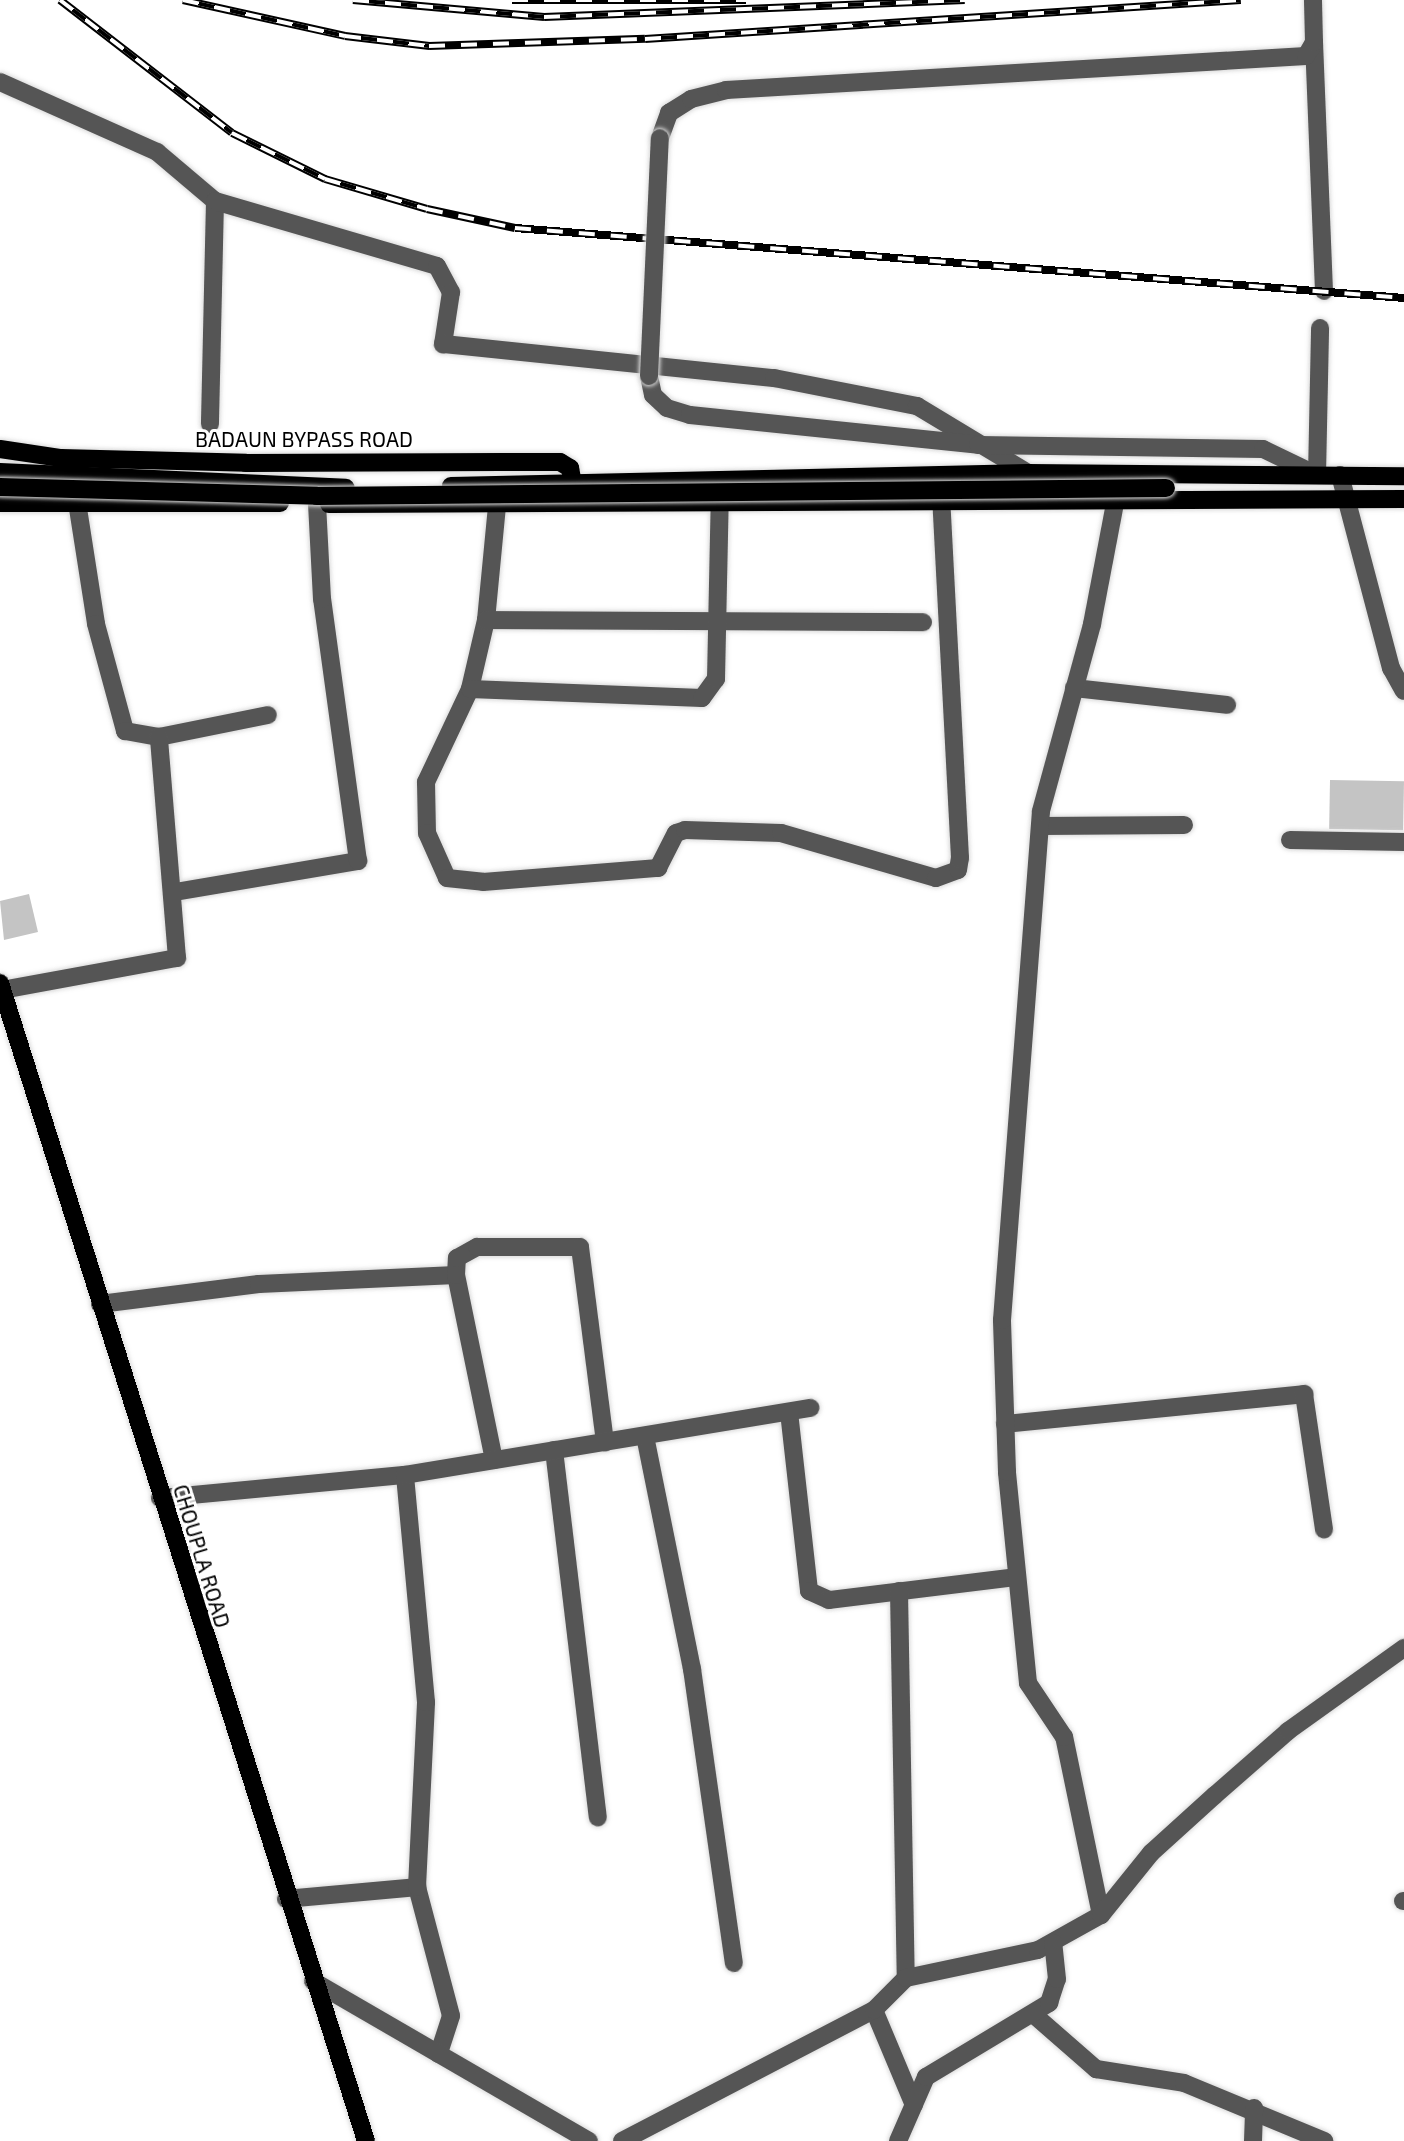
<!DOCTYPE html>
<html>
<head>
<meta charset="utf-8">
<style>
  body { margin:0 }
  #map { position:relative; width:1404px; height:2141px; overflow:hidden; background:#fff; font-family:"Exo 2",sans-serif }
  div>[style] { position:absolute }
  .building>* { inset:0; background:#c4c4c4; transform-origin:0 0 }
  .roads { filter:drop-shadow(0 0 2px #dbdbdb) drop-shadow(0 0 2px #dbdbdb) }
  .minor>* { height:18px; margin:-9px; padding:0 9px; transform-origin:9px; border-radius:9px; background:#555 }
  .major>* { height:18px; margin:-9px; padding:0 9px; transform-origin:9px; border-radius:9px; background:#000 }
  .rail>* { height:8px; margin-top:-4px; transform-origin:0; background:repeating-linear-gradient(90deg,#fff 0 16px,#000 0 32px); box-sizing:border-box; border-block:2px solid #000 }
  .bridges { filter:drop-shadow(0 0 2px #dbdbdb) drop-shadow(0 0 2px #dbdbdb) }
  .minor-bridge>* { height:18px; margin:-9px; padding:0 9px; transform-origin:9px; border-radius:9px; background:#555 }
  .major-bridge>* { height:18px; margin:-9px; padding:0 9px; transform-origin:9px; border-radius:9px; background:#000 }
  span { translate:-50% -50%; white-space:nowrap; text-align:center; line-height:1.15; -webkit-text-stroke:6px #fff; paint-order:stroke }
  .street-label { font-size:21px; color:#000 }
</style>
</head>
<body>
<div id="map">
  <div class="building">
    <i style="left:1330px;top:780px;width:74px;height:49px;rotate:1deg"></i>
    <i style="clip-path:polygon(29px 894px,38px 932px,4px 940px,0 901px)"></i>
  </div>
  <div class="roads">
    <div class="minor">
      <i style="left:1314px;top:42px;width:249px;rotate:87.7deg"></i>
      <i style="left:0;top:82px;width:172px;rotate:24deg"></i>
      <i style="left:157px;top:152px;width:76px;rotate:40.2deg"></i>
      <i style="left:215px;top:201px;width:223px;rotate:91.3deg"></i>
      <i style="left:660px;top:138px;width:27px;rotate:-70deg"></i>
      <i style="left:669px;top:113px;width:26px;rotate:-32deg"></i>
      <i style="left:691px;top:99px;width:36px;rotate:-14deg"></i>
      <i style="left:726px;top:90px;width:581px;rotate:-3.35deg"></i>
      <i style="left:1306px;top:56px;width:16px;rotate:-60deg"></i>
      <i style="left:1314px;top:42px;width:42px;rotate:-91.4deg"></i>
      <i style="left:215px;top:201px;width:231px;rotate:16.3deg"></i>
      <i style="left:437px;top:266px;width:30px;rotate:62deg"></i>
      <i style="left:451px;top:292px;width:53px;rotate:98.7deg"></i>
      <i style="left:443px;top:344px;width:333px;rotate:5.9deg"></i>
      <i style="left:774px;top:378px;width:146px;rotate:11.1deg"></i>
      <i style="left:917px;top:406px;width:130px;rotate:31.1deg"></i>
      <i style="left:649px;top:376px;width:19px;rotate:78deg"></i>
      <i style="left:653px;top:395px;width:19px;rotate:43deg"></i>
      <i style="left:667px;top:408px;width:24px;rotate:17deg"></i>
      <i style="left:690px;top:415px;width:290px;rotate:5.9deg"></i>
      <i style="left:978px;top:445px;width:285px;rotate:0.8deg"></i>
      <i style="left:1263px;top:449px;width:60px;rotate:25.7deg"></i>
      <i style="left:1317px;top:475px;width:147px;rotate:-88.8deg"></i>
      <i style="left:1340px;top:475px;width:200px;rotate:75.2deg"></i>
      <i style="left:1391px;top:668px;width:26px;rotate:61deg"></i>
      <i style="left:77px;top:502px;width:123px;rotate:81.1deg"></i>
      <i style="left:96px;top:624px;width:111px;rotate:74.8deg"></i>
      <i style="left:125px;top:731px;width:35px;rotate:10deg"></i>
      <i style="left:159px;top:737px;width:111px;rotate:-11.4deg"></i>
      <i style="left:497px;top:506px;width:115px;rotate:95.5deg"></i>
      <i style="left:486px;top:620px;width:71px;rotate:103.1deg"></i>
      <i style="left:470px;top:689px;width:103px;rotate:115.3deg"></i>
      <i style="left:426px;top:782px;width:51px;rotate:88.9deg"></i>
      <i style="left:427px;top:833px;width:49px;rotate:66deg"></i>
      <i style="left:447px;top:878px;width:36px;rotate:6deg"></i>
      <i style="left:483px;top:882px;width:176px;rotate:-4.6deg"></i>
      <i style="left:658px;top:868px;width:39px;rotate:-63deg"></i>
      <i style="left:676px;top:833px;width:9px;rotate:-18deg"></i>
      <i style="left:685px;top:830px;width:96px;rotate:1.8deg"></i>
      <i style="left:781px;top:833px;width:161px;rotate:16.2deg"></i>
      <i style="left:936px;top:878px;width:23px;rotate:-20deg"></i>
      <i style="left:958px;top:870px;width:12px;rotate:-81deg"></i>
      <i style="left:960px;top:858px;width:360px;rotate:-93deg"></i>
      <i style="left:486px;top:620px;width:437px;rotate:0.3deg"></i>
      <i style="left:1074px;top:688px;width:154px;rotate:6.3deg"></i>
      <i style="left:470px;top:689px;width:232px;rotate:2.2deg"></i>
      <i style="left:702px;top:698px;width:24px;rotate:-54deg"></i>
      <i style="left:716px;top:679px;width:192px;rotate:-88.8deg"></i>
      <i style="left:1040px;top:826px;width:144px;rotate:-0.4deg"></i>
      <i style="left:1290px;top:840px;width:114px;rotate:1deg"></i>
      <i style="left:175px;top:892px;width:186px;rotate:-9.6deg"></i>
      <i style="left:358px;top:861px;width:264px;rotate:-97.8deg"></i>
      <i style="left:322px;top:599px;width:95px;rotate:-93deg"></i>
      <i style="left:2px;top:990px;width:178px;rotate:-10.4deg"></i>
      <i style="left:177px;top:958px;width:222px;rotate:-94.7deg"></i>
      <i style="left:100px;top:1304px;width:160px;rotate:-7.2deg"></i>
      <i style="left:259px;top:1284px;width:197px;rotate:-2.6deg"></i>
      <i style="left:789px;top:1412px;width:180px;rotate:83.6deg"></i>
      <i style="left:809px;top:1591px;width:22px;rotate:24deg"></i>
      <i style="left:829px;top:1600px;width:189px;rotate:-7deg"></i>
      <i style="left:1005px;top:1424px;width:301px;rotate:-5.7deg"></i>
      <i style="left:1304px;top:1394px;width:137px;rotate:81.6deg"></i>
      <i style="left:645px;top:1436px;width:238px;rotate:78.6deg"></i>
      <i style="left:692px;top:1669px;width:297px;rotate:81.9deg"></i>
      <i style="left:554px;top:1450px;width:370px;rotate:83.2deg"></i>
      <i style="left:494px;top:1460px;width:189px;rotate:-101.6deg"></i>
      <i style="left:456px;top:1275px;width:17px;rotate:-87deg"></i>
      <i style="left:457px;top:1258px;width:23px;rotate:-29deg"></i>
      <i style="left:477px;top:1247px;width:103px"></i>
      <i style="left:580px;top:1247px;width:197px;rotate:82.7deg"></i>
      <i style="left:160px;top:1498px;width:246px;rotate:-5.4deg"></i>
      <i style="left:899px;top:1591px;width:387px;rotate:89deg"></i>
      <i style="left:417px;top:1887px;width:133px;rotate:75.2deg"></i>
      <i style="left:451px;top:2016px;width:40px;rotate:108deg"></i>
      <i style="left:286px;top:1899px;width:132px;rotate:-5.2deg"></i>
      <i style="left:417px;top:1887px;width:185px;rotate:-87.2deg"></i>
      <i style="left:426px;top:1702px;width:228px;rotate:-95.3deg"></i>
      <i style="left:405px;top:1475px;width:411px;rotate:-9.4deg"></i>
      <i style="left:1403px;top:1901px;width:1px"></i>
      <i style="left:1101px;top:1915px;width:182px;rotate:-101.7deg"></i>
      <i style="left:1064px;top:1737px;width:65px;rotate:-123.7deg"></i>
      <i style="left:1028px;top:1683px;width:212px;rotate:-95.7deg"></i>
      <i style="left:1007px;top:1472px;width:152px;rotate:-91.9deg"></i>
      <i style="left:1002px;top:1320px;width:510px;rotate:-85.62deg"></i>
      <i style="left:1041px;top:811px;width:194px;rotate:-74.7deg"></i>
      <i style="left:1092px;top:624px;width:128px;rotate:-79.2deg"></i>
      <i style="left:313px;top:1981px;width:319px;rotate:30.1deg"></i>
      <i style="left:874px;top:2010px;width:103px;rotate:67.2deg"></i>
      <i style="left:1033px;top:2014px;width:84px;rotate:41.1deg"></i>
      <i style="left:1096px;top:2069px;width:89px;rotate:9deg"></i>
      <i style="left:1184px;top:2083px;width:152px;rotate:22.5deg"></i>
      <i style="left:622px;top:2141px;width:284px;rotate:-27.5deg"></i>
      <i style="left:874px;top:2010px;width:45px;rotate:-45deg"></i>
      <i style="left:906px;top:1978px;width:135px;rotate:-12deg"></i>
      <i style="left:1038px;top:1950px;width:72px;rotate:-29.1deg"></i>
      <i style="left:1101px;top:1915px;width:80px;rotate:-51.1deg"></i>
      <i style="left:1151px;top:1853px;width:86px;rotate:-42.2deg"></i>
      <i style="left:1215px;top:1795px;width:97px;rotate:-41.2deg"></i>
      <i style="left:1288px;top:1731px;width:143px;rotate:-35.6deg"></i>
      <i style="left:898px;top:2141px;width:70px;rotate:-66.4deg"></i>
      <i style="left:926px;top:2077px;width:144px;rotate:-31deg"></i>
      <i style="left:1049px;top:2003px;width:25px;rotate:-72deg"></i>
      <i style="left:1057px;top:1979px;width:36px;rotate:-96deg"></i>
      <i style="left:1253px;top:2141px;width:33px;rotate:-88deg"></i>
    </div>
    <div class="major">
      <i style="left:0;top:449px;width:62px;rotate:8.4deg"></i>
      <i style="left:61px;top:458px;width:185px;rotate:1.5deg"></i>
      <i style="left:246px;top:463px;width:314px;rotate:-0.2deg"></i>
      <i style="left:560px;top:462px;width:12px;rotate:31deg"></i>
      <i style="left:570px;top:468px;width:25px;rotate:79deg"></i>
      <i style="left:0;top:472px;width:346px;rotate:2.6deg"></i>
      <i style="left:451px;top:486px;width:577px;rotate:-1.29deg"></i>
      <i style="left:1028px;top:473px;width:376px;rotate:0.5deg"></i>
      <i style="left:0;top:503px;width:280px"></i>
      <i style="left:329px;top:504px;width:1075px;rotate:-0.27deg"></i>
      <i style="left:0;top:983px;width:1214px;rotate:72.46deg"></i>
    </div>
  </div>
  <div class="rail">
    <i style="left:60px;top:0;width:217px;rotate:37.7deg"></i>
    <i style="left:232px;top:133px;width:104px;rotate:26.3deg"></i>
    <i style="left:325px;top:179px;width:106px;rotate:16.4deg"></i>
    <i style="left:427px;top:209px;width:90px;rotate:12.2deg"></i>
    <i style="left:515px;top:228px;width:892px;rotate:4.5deg"></i>
    <i style="left:183px;top:0;width:166px;rotate:12.5deg"></i>
    <i style="left:345px;top:36px;width:85px;rotate:6.8deg"></i>
    <i style="left:429px;top:46px;width:216px;rotate:-1.9deg"></i>
    <i style="left:645px;top:39px;width:597px;rotate:-3.74deg"></i>
    <i style="left:353px;top:0;width:192px;rotate:5.1deg"></i>
    <i style="left:544px;top:17px;width:421px;rotate:-2.3deg"></i>
    <i style="left:512px;top:0;width:234px"></i>
  </div>
  <div class="bridges">
    <div class="minor-bridge">
      <i style="left:649px;top:376px;width:238px;rotate:-87.4deg"></i>
    </div>
    <div class="major-bridge">
      <i style="left:0;top:487px;width:317px;rotate:1.6deg"></i>
      <i style="left:317px;top:496px;width:849px;rotate:-0.54deg"></i>
    </div>
  </div>
  <div class="street-label">
    <span style="left:304px;top:439px">BADAUN BYPASS ROAD</span>
    <span style="left:202px;top:1556px;rotate:73deg">CHOUPLA ROAD</span>
  </div>
</div>
</body>
</html>
